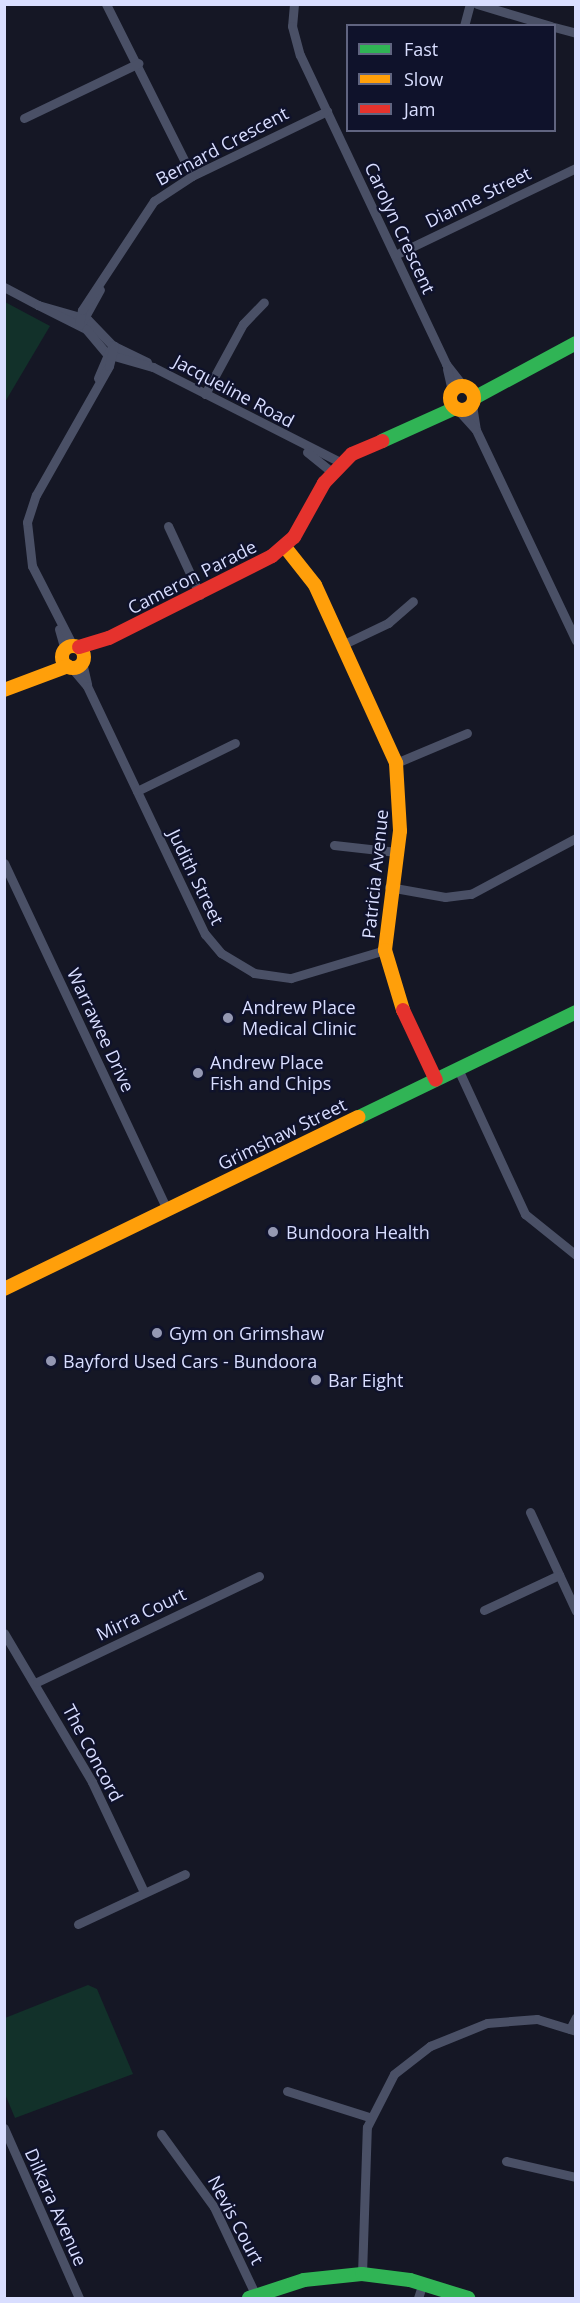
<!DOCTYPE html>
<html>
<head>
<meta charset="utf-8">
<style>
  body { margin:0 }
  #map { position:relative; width:580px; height:2303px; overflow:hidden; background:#151725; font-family:"Open Sans",sans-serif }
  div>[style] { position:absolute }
  .green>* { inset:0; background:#12312a }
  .street>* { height:9px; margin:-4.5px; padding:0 4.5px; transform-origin:4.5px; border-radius:4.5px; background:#4a5066 }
  .fast>* { height:14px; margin:-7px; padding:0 7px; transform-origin:7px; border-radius:7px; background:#30b455 }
  .slow>* { height:14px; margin:-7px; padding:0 7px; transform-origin:7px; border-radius:7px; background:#ff9f0a }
  .slow>.ring { margin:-7px; padding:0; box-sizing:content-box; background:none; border:14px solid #ff9f0a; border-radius:50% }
  .jam>* { height:14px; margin:-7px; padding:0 7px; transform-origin:7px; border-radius:7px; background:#e5322d }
  .dots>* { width:16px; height:16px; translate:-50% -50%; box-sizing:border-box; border:3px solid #0f122b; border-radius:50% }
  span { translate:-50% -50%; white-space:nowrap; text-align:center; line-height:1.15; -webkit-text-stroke:4.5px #0f122b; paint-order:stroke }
  .street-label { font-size:18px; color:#d9deff }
  .poi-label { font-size:18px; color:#d9deff }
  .left { translate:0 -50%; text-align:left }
  .frame { position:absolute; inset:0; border:6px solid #d9deff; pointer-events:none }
  .legend { position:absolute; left:346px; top:24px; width:210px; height:108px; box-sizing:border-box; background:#0f122b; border:2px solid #606480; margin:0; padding:8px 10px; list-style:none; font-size:18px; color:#d9deff }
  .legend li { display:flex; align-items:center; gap:12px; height:30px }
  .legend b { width:30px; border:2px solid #606480 }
</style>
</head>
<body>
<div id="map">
  <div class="green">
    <i style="clip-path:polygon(5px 302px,50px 326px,5px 402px)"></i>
    <i style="clip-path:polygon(88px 1985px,97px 1989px,133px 2074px,15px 2118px,5px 2094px,5px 2018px)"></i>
  </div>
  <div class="street">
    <i style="left:106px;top:4px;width:192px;rotate:63.4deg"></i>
    <i style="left:294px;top:4px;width:22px;rotate:95deg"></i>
    <i style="left:292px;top:26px;width:30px;rotate:75deg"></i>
    <i style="left:300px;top:55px;width:342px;rotate:64.7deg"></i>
    <i style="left:446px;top:364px;width:28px;rotate:52deg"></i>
    <i style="left:477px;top:4px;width:77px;rotate:16.6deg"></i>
    <i style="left:464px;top:26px;width:23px;rotate:-75deg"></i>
    <i style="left:554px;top:27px;width:23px;rotate:15deg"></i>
    <i style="left:24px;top:118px;width:127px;rotate:-25.6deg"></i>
    <i style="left:395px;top:255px;width:201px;rotate:-25.7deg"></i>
    <i style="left:4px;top:287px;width:38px;rotate:28deg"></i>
    <i style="left:38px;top:305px;width:51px;rotate:15.9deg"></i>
    <i style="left:87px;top:319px;width:36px;rotate:46deg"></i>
    <i style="left:112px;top:345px;width:39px;rotate:26deg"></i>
    <i style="left:38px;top:305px;width:54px;rotate:26.6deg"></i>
    <i style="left:86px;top:329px;width:33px;rotate:50deg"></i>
    <i style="left:107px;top:354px;width:48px;rotate:15.8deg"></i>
    <i style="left:153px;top:367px;width:212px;rotate:26.9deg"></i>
    <i style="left:82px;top:322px;width:37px;rotate:-61deg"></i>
    <i style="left:79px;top:325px;width:15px;rotate:-79deg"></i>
    <i style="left:82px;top:310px;width:131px;rotate:-56.6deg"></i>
    <i style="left:154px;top:201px;width:45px;rotate:-33.3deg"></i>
    <i style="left:192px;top:176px;width:150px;rotate:-25.7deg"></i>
    <i style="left:447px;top:369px;width:23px;rotate:77deg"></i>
    <i style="left:98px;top:378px;width:30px;rotate:-67deg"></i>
    <i style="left:205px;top:394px;width:80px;rotate:-61.5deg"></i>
    <i style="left:243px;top:324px;width:30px;rotate:-46deg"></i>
    <i style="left:472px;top:405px;width:25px;rotate:81deg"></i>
    <i style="left:476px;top:430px;width:233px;rotate:64.6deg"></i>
    <i style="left:458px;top:410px;width:25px;rotate:48deg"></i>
    <i style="left:307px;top:452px;width:33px;rotate:39deg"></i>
    <i style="left:168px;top:526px;width:76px;rotate:65.1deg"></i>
    <i style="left:59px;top:629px;width:22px;rotate:74deg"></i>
    <i style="left:344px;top:644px;width:49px;rotate:-25.5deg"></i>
    <i style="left:388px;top:623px;width:33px;rotate:-41deg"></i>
    <i style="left:73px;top:646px;width:90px;rotate:-117.1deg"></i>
    <i style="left:32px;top:566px;width:44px;rotate:-96.5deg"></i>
    <i style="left:27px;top:522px;width:28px;rotate:-72deg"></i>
    <i style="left:36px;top:495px;width:148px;rotate:-60.5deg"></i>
    <i style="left:109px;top:366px;width:21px;rotate:-76deg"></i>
    <i style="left:82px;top:662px;width:23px;rotate:77deg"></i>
    <i style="left:71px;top:667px;width:25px;rotate:50deg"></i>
    <i style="left:87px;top:686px;width:275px;rotate:64.6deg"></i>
    <i style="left:205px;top:934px;width:25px;rotate:50deg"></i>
    <i style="left:221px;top:953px;width:39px;rotate:31deg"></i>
    <i style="left:254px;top:973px;width:37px;rotate:8deg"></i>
    <i style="left:291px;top:978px;width:98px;rotate:-16.6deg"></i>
    <i style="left:396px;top:763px;width:77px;rotate:-22.9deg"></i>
    <i style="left:137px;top:791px;width:109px;rotate:-26.1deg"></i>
    <i style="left:334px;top:845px;width:63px;rotate:6.3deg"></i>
    <i style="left:4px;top:863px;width:383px;rotate:64.8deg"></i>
    <i style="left:389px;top:887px;width:57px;rotate:10.1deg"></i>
    <i style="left:445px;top:897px;width:26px;rotate:-7deg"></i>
    <i style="left:471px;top:894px;width:119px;rotate:-28.1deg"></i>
    <i style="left:458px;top:1069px;width:160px;rotate:65.2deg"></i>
    <i style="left:525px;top:1214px;width:65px;rotate:38.8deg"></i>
    <i style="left:530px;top:1512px;width:109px;rotate:65.1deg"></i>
    <i style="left:484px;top:1610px;width:83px;rotate:-25deg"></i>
    <i style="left:4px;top:1633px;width:173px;rotate:59.4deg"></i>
    <i style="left:92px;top:1782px;width:122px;rotate:64.7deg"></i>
    <i style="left:37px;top:1682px;width:246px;rotate:-25.5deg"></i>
    <i style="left:78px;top:1924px;width:118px;rotate:-25deg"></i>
    <i style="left:570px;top:2029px;width:13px;rotate:-63deg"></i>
    <i style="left:287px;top:2091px;width:86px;rotate:17.6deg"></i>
    <i style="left:4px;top:2128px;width:186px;rotate:66.2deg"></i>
    <i style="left:161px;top:2134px;width:90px;rotate:54deg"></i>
    <i style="left:214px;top:2207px;width:98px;rotate:64.7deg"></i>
    <i style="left:506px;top:2161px;width:72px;rotate:12.9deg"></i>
    <i style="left:362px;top:2274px;width:147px;rotate:-88.1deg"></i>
    <i style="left:367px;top:2127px;width:59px;rotate:-63deg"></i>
    <i style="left:394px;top:2074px;width:46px;rotate:-37.9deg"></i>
    <i style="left:430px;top:2046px;width:61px;rotate:-22deg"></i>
    <i style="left:487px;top:2023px;width:50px;rotate:-4.6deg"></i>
    <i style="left:537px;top:2019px;width:41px;rotate:17.1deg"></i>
    <i style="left:418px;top:2298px;width:16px;rotate:-72deg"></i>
  </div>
  <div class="fast">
    <i style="left:474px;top:398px;width:116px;rotate:-28.3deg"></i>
    <i style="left:382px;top:441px;width:80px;rotate:-24.3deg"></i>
    <i style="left:359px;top:1117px;width:241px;rotate:-25.8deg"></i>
    <i style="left:249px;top:2298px;width:58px;rotate:-18.1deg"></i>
    <i style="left:304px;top:2280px;width:58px;rotate:-5.9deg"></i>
    <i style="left:362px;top:2274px;width:48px;rotate:7.1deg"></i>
    <i style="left:410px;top:2280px;width:61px;rotate:17.2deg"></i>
  </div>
  <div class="slow">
    <i class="ring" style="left:450px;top:386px;width:10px;height:10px"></i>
    <i style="left:285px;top:547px;width:48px;rotate:51.7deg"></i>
    <i style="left:315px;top:585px;width:196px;rotate:65.5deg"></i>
    <i style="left:396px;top:763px;width:68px;rotate:86.6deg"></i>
    <i style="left:400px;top:831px;width:120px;rotate:97.2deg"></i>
    <i style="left:385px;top:950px;width:63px;rotate:73.3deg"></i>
    <i class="ring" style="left:62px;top:646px;width:8px;height:8px"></i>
    <i style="left:4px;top:690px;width:68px;rotate:-20.6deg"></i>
    <i style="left:4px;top:1289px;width:394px;rotate:-25.9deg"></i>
  </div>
  <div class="jam">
    <i style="left:79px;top:647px;width:31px;rotate:-17deg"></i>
    <i style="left:109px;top:638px;width:182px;rotate:-26.7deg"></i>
    <i style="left:272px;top:556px;width:29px;rotate:-41deg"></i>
    <i style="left:294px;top:537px;width:62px;rotate:-60.9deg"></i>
    <i style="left:324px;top:483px;width:40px;rotate:-46deg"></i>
    <i style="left:352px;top:454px;width:33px;rotate:-23deg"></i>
    <i style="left:403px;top:1010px;width:77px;rotate:64.8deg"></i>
  </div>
  <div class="dots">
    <i style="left:228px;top:1018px;background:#9498b3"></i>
    <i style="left:198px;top:1073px;background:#9498b3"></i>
    <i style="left:273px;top:1232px;background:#9498b3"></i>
    <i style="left:157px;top:1333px;background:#9498b3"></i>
    <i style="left:51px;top:1361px;background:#9498b3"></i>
    <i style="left:316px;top:1380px;background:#9498b3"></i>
  </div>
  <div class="street-label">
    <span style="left:222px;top:146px;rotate:-28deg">Bernard Crescent</span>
    <span style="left:478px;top:197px;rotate:-26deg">Dianne Street</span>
    <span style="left:400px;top:228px;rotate:65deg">Carolyn Crescent</span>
    <span style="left:234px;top:391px;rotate:28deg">Jacqueline Road</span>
    <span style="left:192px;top:577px;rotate:-27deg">Cameron Parade</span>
    <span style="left:375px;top:874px;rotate:-84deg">Patricia Avenue</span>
    <span style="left:196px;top:877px;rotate:64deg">Judith Street</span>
    <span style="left:101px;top:1030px;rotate:65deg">Warrawee Drive</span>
    <span style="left:282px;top:1134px;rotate:-26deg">Grimshaw Street</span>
    <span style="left:141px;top:1614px;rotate:-26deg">Mirra Court</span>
    <span style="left:93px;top:1753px;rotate:62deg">The Concord</span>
    <span style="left:56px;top:2207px;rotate:66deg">Dilkara Avenue</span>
    <span style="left:236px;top:2220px;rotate:62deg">Nevis Court</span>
  </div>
  <div class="poi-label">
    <span class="left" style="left:242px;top:1018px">Andrew Place<br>Medical Clinic</span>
    <span class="left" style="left:210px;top:1073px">Andrew Place<br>Fish and Chips</span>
    <span class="left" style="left:286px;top:1232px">Bundoora Health</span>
    <span class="left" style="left:169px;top:1333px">Gym on Grimshaw</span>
    <span class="left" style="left:63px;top:1361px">Bayford Used Cars - Bundoora</span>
    <span class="left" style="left:328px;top:1380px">Bar Eight</span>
  </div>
  <div class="frame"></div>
  <ul class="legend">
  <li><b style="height:8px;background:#30b455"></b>Fast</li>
  <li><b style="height:8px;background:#ff9f0a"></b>Slow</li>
  <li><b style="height:8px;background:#e5322d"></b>Jam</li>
  </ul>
</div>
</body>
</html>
